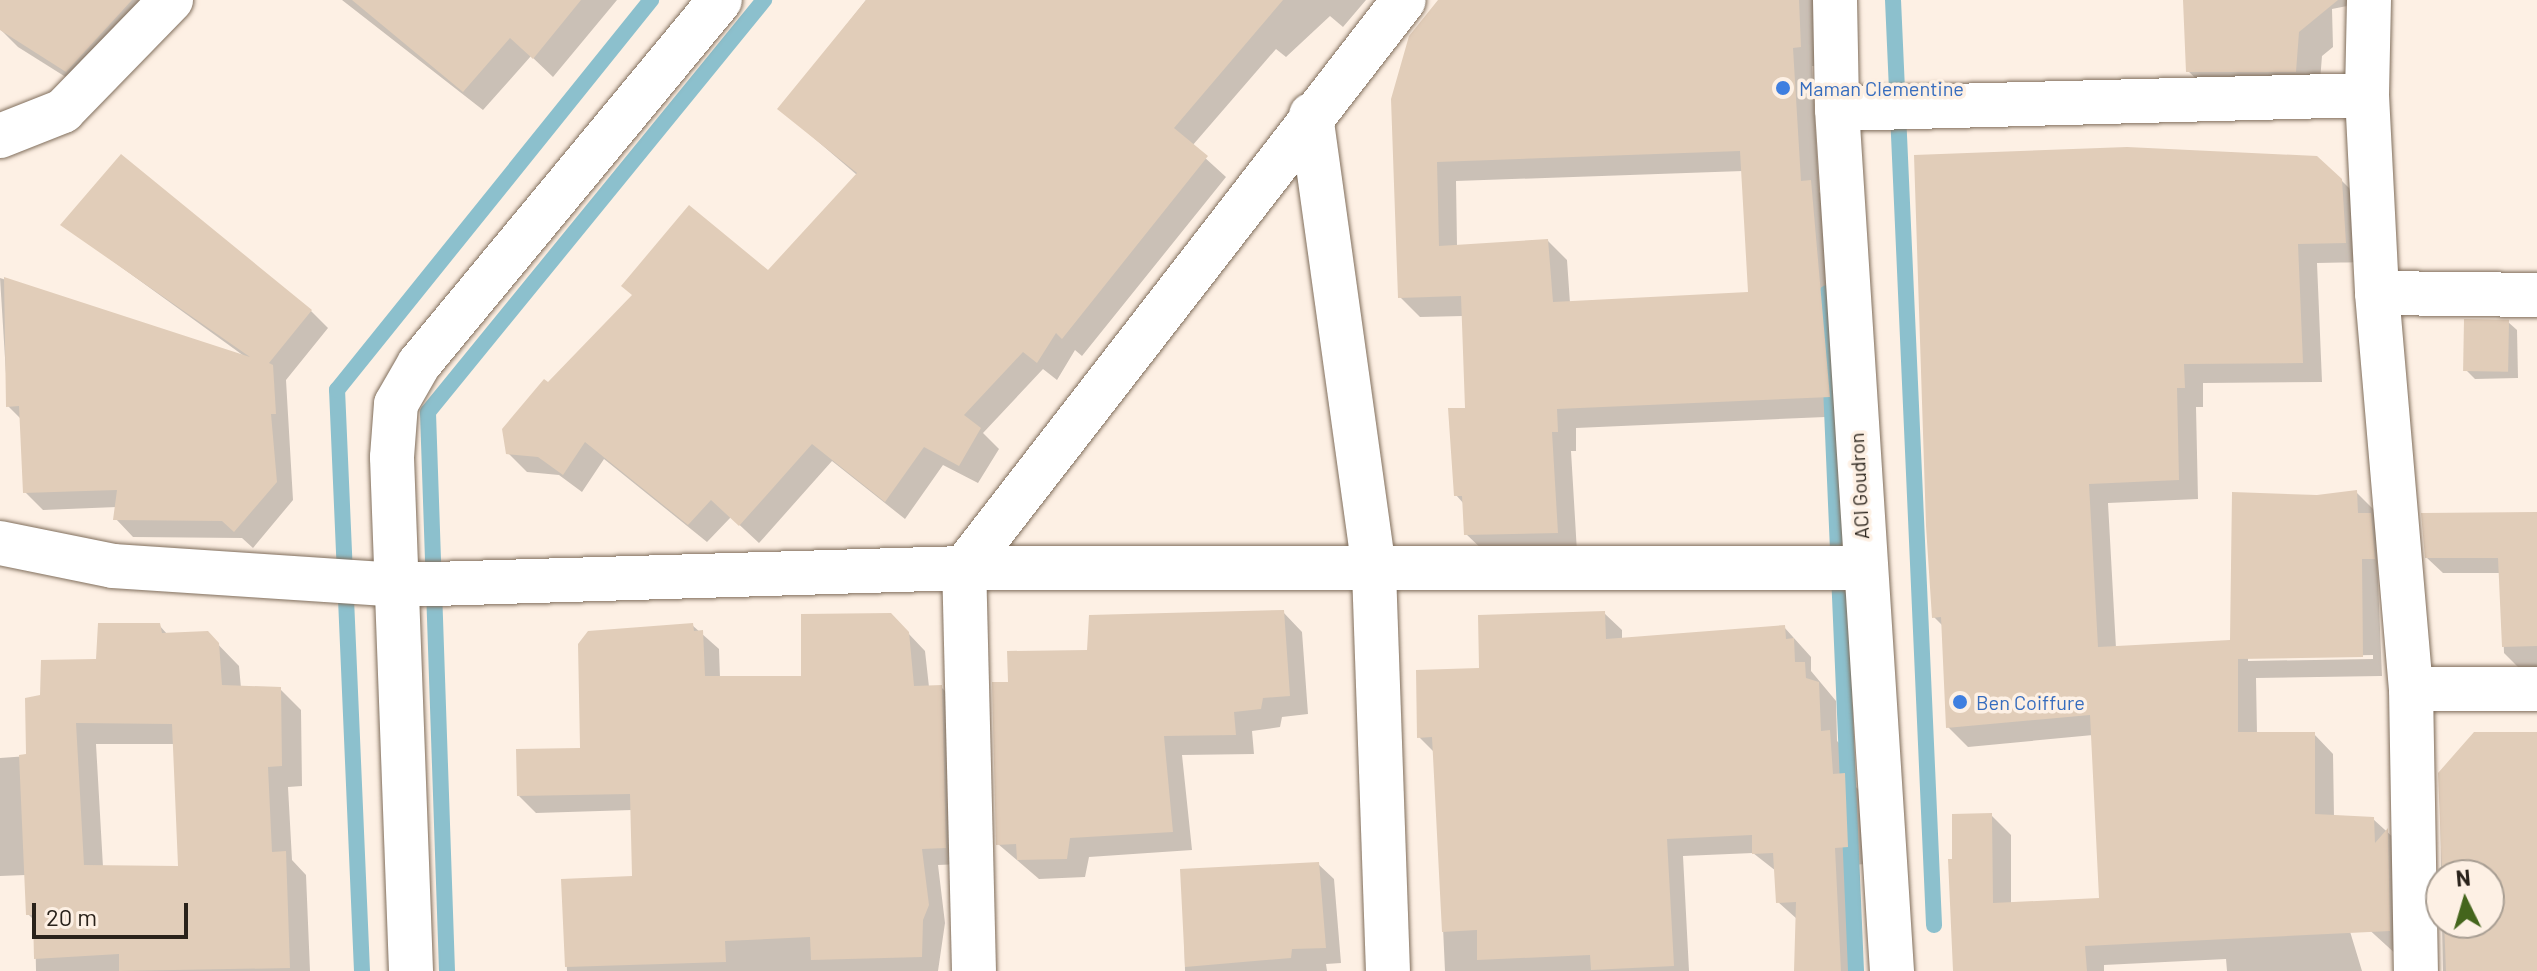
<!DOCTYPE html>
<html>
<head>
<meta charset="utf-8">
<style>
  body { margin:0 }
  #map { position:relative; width:2537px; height:971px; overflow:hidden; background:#fdf0e4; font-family:Barlow,sans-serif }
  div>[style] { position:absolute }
  .shadow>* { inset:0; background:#0003 }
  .stream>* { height:16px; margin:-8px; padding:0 8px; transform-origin:8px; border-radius:8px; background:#8cc0cd }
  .building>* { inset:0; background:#e1cdb9; transform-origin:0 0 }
  .roads { filter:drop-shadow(0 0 2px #806e5c) drop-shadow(0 0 2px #806e5c) }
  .minor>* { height:44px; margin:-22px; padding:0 22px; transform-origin:22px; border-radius:22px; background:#fff }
  .tertiary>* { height:44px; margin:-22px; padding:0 22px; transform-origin:22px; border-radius:22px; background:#fff }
  .dots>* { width:22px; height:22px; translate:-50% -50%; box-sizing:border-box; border:4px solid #fdf0e4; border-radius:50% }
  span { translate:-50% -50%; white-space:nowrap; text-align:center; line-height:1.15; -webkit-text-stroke:7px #fdf0e4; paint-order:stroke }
  .shop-label { font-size:20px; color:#366cbe }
  .left { translate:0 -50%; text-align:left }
  .street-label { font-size:20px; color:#29221a }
  .north { position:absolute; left:2425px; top:859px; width:80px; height:80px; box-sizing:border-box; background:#fdf0e4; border:2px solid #a89e93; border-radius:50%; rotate:355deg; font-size:22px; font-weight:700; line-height:32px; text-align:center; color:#29221a }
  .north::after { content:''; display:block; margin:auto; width:28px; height:36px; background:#44651c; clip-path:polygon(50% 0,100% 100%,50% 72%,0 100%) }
  .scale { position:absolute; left:32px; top:903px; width:156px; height:36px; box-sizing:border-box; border:4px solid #29221a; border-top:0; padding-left:10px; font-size:24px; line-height:28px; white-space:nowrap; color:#29221a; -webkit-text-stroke:6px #fdf0e4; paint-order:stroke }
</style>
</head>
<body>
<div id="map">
  <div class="shadow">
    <i style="clip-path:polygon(0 0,175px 0,88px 91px,18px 47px,0 29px)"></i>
    <i style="clip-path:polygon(342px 0,617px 0,553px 77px,531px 56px,483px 110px)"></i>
    <i style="clip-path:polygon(866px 0,1366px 0,1343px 27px,1330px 16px,1286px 57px,1276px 49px,1192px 146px,1226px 177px,1082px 356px,1075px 350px,1057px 380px,1043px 369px,983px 433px,999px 449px,978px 483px,943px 465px,905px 519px,832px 461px,759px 543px,731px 517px,707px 542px,604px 459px,582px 492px,559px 475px,527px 472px,508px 453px,548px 385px,768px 273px,857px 175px,780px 109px)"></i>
    <i style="clip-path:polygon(evenodd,1440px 0,1818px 0,1819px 66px,1812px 66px,1819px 192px,1829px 202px,1849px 416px,1576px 428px,1576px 451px,1571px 451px,1577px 552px,1486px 553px,1466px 534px,1464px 504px,1456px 495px,1467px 410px,1463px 316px,1420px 317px,1400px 297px,1440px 0,1743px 171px,1750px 294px,1570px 303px,1567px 260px,1548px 241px,1457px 246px,1456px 181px,1743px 171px)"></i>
    <i style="clip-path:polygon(2185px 0,2352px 0,2352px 5px,2332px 9px,2333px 47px,2322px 56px,2319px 94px,2212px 94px,2188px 71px)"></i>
    <i style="clip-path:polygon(evenodd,2341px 180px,2361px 200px,2365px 262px,2317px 263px,2322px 382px,2203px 383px,2203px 407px,2196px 407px,2198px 499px,2108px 503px,2116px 648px,2232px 642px,2317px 497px,2356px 492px,2375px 511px,2382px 676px,2256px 678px,2257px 734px,2314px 734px,2333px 754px,2334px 817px,2373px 819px,2407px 850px,2409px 966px,2342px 905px,2362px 971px,2227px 971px,2226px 959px,2104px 965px,2104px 971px,1959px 971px,1954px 861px,1991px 815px,2011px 835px,2011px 904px,2101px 900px,2093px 735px,1968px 747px,1948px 727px,1943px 626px,1934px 617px,2341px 180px,2373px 655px,2373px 659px,2248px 661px,2248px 657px,2373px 655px)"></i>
    <i style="clip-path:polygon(63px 225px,311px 311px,328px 328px,286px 380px,293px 500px,253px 548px,242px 538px,133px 537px,116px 519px,117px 507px,43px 510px,25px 492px,21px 419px,8px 406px,0 278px,244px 356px)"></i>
    <i style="clip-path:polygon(2508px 322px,2517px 330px,2518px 378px,2475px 379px,2467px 371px)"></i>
    <i style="clip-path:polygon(2537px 514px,2537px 669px,2520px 669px,2504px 653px,2501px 573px,2443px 573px,2427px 558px)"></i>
    <i style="clip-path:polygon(1283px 612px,1302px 632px,1308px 714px,1282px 717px,1280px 727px,1252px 731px,1254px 754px,1182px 755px,1192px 850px,1089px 857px,1085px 877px,1039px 879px,998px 844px,1010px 684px,1088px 652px)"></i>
    <i style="clip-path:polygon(1604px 613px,1622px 630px,1622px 640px,1784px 627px,1811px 657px,1811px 671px,1836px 701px,1837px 741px,1846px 750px,1849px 780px,1862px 793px,1865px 864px,1852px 865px,1857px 971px,1796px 971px,1797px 919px,1778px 902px,1776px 871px,1753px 853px,1683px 856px,1689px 971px,1445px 971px,1435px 753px,1419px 737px,1481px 670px)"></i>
    <i style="clip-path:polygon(evenodd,159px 625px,168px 635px,207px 633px,239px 666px,241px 688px,280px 689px,301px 710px,302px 786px,288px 787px,292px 860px,306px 875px,310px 971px,36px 971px,35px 921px,28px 914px,26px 875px,0 876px,0 758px,28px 756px,42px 696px,159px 625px,96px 744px,175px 744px,180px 868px,103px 867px,96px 744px)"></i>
    <i style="clip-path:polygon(692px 625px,719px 649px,720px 678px,802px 678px,907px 632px,925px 651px,929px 687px,941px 687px,958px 704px,962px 864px,938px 865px,945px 923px,938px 971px,567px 971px,563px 881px,634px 878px,632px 810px,536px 813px,519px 796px,582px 750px)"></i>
    <i style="clip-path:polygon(2537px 734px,2537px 971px,2443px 971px,2442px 923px,2489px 923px,2489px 875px,2441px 875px,2440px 774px)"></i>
    <i style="clip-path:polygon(1318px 864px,1334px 879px,1341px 963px,1326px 964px,1327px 971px,1185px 971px,1183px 871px)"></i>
  </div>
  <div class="stream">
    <i style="left:1893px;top:0;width:926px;rotate:87.46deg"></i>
    <i style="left:1827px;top:293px;width:679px;rotate:87.55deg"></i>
    <i style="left:362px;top:971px;width:582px;rotate:-92.46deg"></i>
    <i style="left:337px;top:390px;width:501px;rotate:-51.16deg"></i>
    <i style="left:447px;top:971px;width:559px;rotate:-91.95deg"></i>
    <i style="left:428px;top:412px;width:532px;rotate:-50.8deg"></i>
  </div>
  <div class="building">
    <i style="clip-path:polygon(0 0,132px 0,66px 72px,0 30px)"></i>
    <i style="clip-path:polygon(352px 0,581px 0,533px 59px,510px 38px,463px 92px)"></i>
    <i style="clip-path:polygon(866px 0,1283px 0,1174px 128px,1208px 156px,1062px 339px,1056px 333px,1037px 363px,1023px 352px,964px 415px,981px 428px,959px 466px,924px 447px,885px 502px,812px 444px,739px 526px,711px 500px,688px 525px,585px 442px,563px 475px,538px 457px,506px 454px,502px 429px,544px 379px,548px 382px,632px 295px,621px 286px,689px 205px,768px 270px,857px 173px,777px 109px)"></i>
    <i style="clip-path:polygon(evenodd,1438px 0,1799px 0,1801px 47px,1793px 48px,1801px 181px,1811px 180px,1830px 397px,1557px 409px,1558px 432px,1552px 432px,1558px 533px,1464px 535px,1462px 496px,1454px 496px,1448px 408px,1465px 408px,1461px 296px,1398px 298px,1391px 99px,1409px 36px,1438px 0,1740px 151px,1748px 292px,1553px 302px,1548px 239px,1439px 246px,1437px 162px,1740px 151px)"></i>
    <i style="clip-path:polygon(2183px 0,2338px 0,2299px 32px,2296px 72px,2186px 72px)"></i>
    <i style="clip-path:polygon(2127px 147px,2317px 156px,2342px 179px,2346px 243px,2298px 244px,2303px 363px,2184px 364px,2185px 388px,2177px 388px,2179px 480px,2089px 484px,2098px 647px,2230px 640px,2232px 492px,2317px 495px,2357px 490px,2358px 513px,2371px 513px,2375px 559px,2362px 559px,2363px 657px,2238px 659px,2238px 732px,2315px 732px,2315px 814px,2374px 817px,2375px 843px,2388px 828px,2390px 931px,2085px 946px,2087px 971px,1953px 971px,1948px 859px,1952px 859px,1952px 814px,1992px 813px,1993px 903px,2099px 898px,2090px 715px,1946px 728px,1941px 617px,1932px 618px,1926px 526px,1914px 155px)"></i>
    <i style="clip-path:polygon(121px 154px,312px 310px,269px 363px,273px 365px,276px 414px,271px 414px,277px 482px,234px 532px,222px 521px,113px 520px,117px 490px,23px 493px,19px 406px,6px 407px,4px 277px,250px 357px,60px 225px)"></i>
    <i style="left:2464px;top:319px;width:45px;height:52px;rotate:1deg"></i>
    <i style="clip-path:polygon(2537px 512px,2537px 646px,2502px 647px,2498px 558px,2425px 558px,2421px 513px)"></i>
    <i style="clip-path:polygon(1284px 610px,1290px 696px,1263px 698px,1261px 709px,1234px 712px,1236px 735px,1164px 736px,1173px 832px,1070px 838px,1067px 859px,1017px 860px,1016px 844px,996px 845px,992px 682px,1008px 682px,1007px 651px,1087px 650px,1089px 615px)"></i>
    <i style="clip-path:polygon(1605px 611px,1606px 639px,1785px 625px,1786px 639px,1794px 638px,1795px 662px,1805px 662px,1806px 678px,1819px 682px,1821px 731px,1830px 730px,1833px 774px,1845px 773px,1848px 847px,1835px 848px,1841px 971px,1794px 971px,1796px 902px,1776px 903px,1773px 853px,1752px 854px,1752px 835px,1667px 839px,1674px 966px,1591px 970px,1590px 955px,1477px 960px,1477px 930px,1442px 932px,1432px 737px,1417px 738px,1416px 670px,1479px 668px,1478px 615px)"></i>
    <i style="clip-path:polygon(891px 613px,909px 632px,914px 686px,942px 685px,946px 848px,922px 849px,929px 905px,923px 920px,922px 957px,811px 960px,810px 937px,725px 941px,726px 962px,565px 967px,561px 879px,632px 876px,630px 794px,517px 796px,516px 749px,580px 748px,578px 644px,588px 631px,693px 623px,694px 631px,703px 630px,705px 676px,801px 676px,801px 614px)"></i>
    <i style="clip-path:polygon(evenodd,98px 623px,160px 623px,162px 633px,208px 631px,219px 643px,222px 685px,281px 687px,282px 766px,268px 767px,272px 852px,286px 851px,290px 968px,119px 971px,119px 954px,34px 959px,33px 915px,26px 915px,19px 755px,26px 754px,25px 698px,40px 695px,41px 660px,96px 659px,98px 623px,76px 723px,172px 724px,178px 866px,84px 865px,76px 723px)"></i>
    <i style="clip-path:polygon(evenodd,2474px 732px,2537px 732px,2537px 971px,2446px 971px,2438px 773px,2474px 732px,2441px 875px,2489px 875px,2489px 923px,2441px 923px,2441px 875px)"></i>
    <i style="clip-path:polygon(1319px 862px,1326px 948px,1292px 949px,1291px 958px,1185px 967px,1180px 869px)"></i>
  </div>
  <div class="roads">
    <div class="minor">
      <i style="left:2369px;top:0;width:95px;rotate:91.2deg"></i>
      <i style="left:2367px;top:95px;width:198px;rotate:87.1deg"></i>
      <i style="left:2377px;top:293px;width:397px;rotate:85.1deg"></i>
      <i style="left:2411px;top:689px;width:282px;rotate:89deg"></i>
      <i style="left:1837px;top:109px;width:530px;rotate:-1.51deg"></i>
      <i style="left:1311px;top:115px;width:460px;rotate:82.1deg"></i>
      <i style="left:1374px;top:571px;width:400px;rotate:88deg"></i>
      <i style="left:0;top:136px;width:68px;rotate:-21.6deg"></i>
      <i style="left:63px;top:111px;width:155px;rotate:-45.8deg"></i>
      <i style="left:2377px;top:293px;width:160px;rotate:0.7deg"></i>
      <i style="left:0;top:543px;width:115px;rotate:11.5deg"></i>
      <i style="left:113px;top:566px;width:289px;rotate:3.8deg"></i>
      <i style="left:401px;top:585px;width:563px;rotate:-1.73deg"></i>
      <i style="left:964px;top:568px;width:900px"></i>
      <i style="left:2411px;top:689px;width:126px"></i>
      <i style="left:411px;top:971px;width:514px;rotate:-92.12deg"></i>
      <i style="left:392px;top:457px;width:53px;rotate:-85.7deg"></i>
      <i style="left:396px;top:404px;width:46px;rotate:-60.1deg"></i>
      <i style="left:419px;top:364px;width:472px;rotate:-50.4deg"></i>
      <i style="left:974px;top:971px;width:403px;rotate:-91.4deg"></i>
      <i style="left:964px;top:568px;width:718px;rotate:-52.24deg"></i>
    </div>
    <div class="tertiary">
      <i style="left:1835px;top:0;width:109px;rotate:88.9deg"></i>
      <i style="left:1837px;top:109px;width:864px;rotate:86.35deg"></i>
    </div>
  </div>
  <div class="dots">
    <i style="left:1783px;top:88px;background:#3f7fe0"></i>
    <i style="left:1960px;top:702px;background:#3f7fe0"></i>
  </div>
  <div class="shop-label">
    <span class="left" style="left:1799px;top:88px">Maman Clementine</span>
    <span class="left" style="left:1976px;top:702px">Ben Coiffure</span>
  </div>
  <div class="street-label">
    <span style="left:1859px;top:486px;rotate:-93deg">ACI Goudron</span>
  </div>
  <div class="north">N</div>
  <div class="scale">20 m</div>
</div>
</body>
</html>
